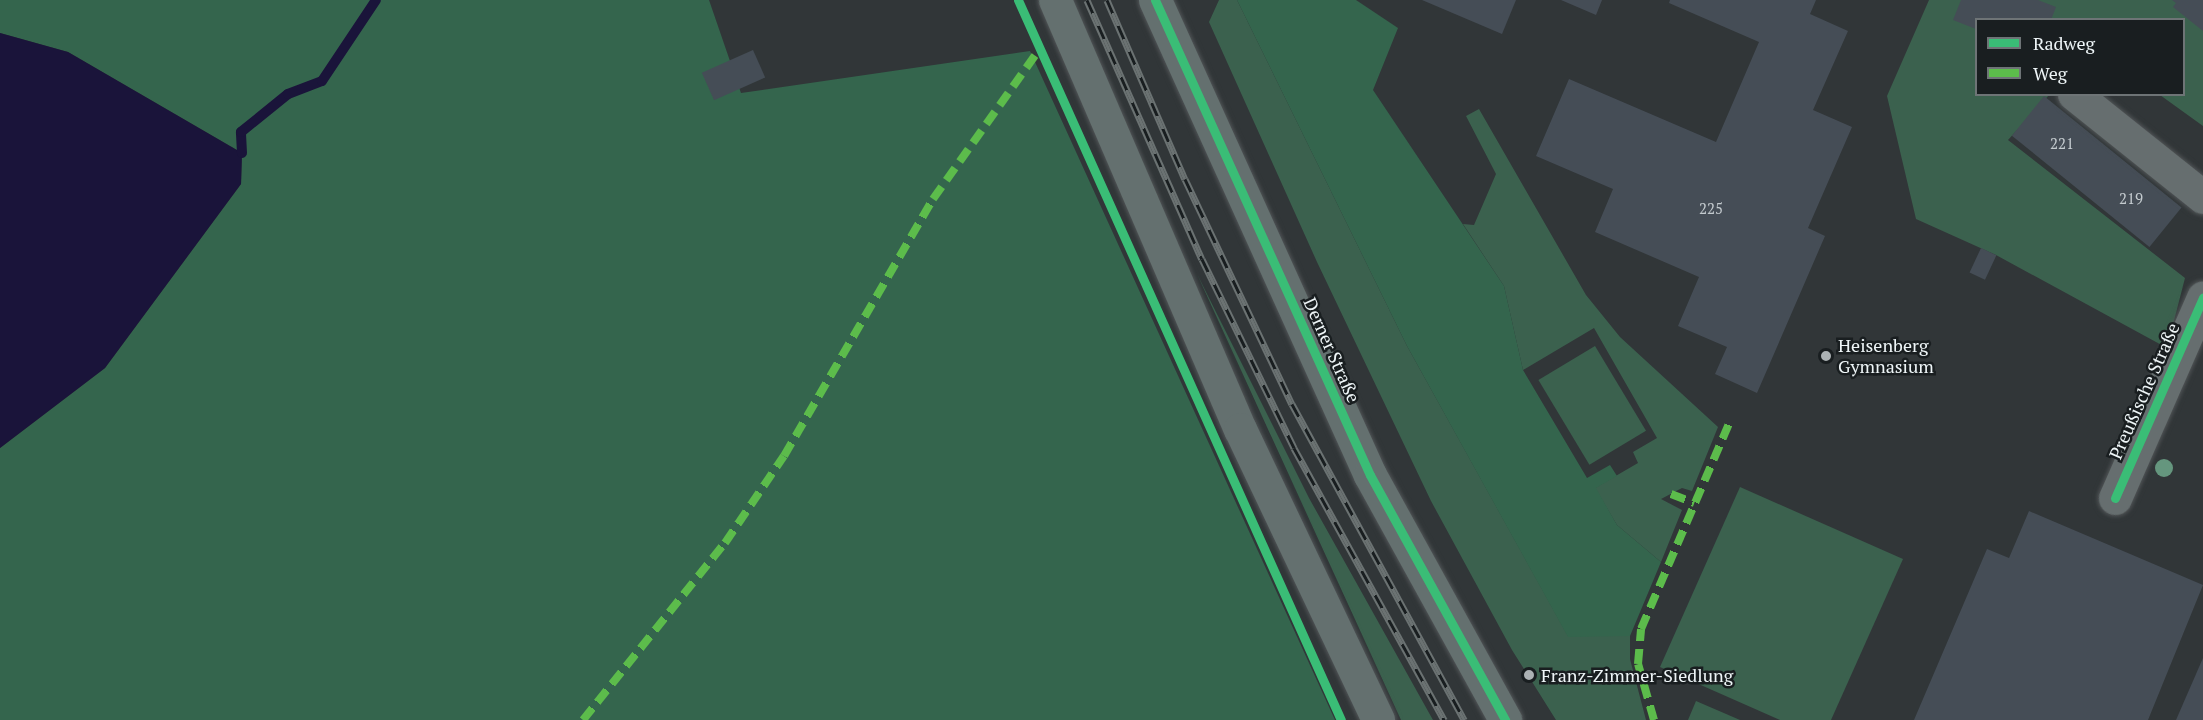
<!DOCTYPE html>
<html>
<head>
<meta charset="utf-8">
<style>
  body { margin:0 }
  #map { position:relative; width:2203px; height:720px; overflow:hidden; background:#313638; font-family:"PT Serif",serif }
  div>[style] { position:absolute }
  .green>* { inset:0; background:#3b614e; transform-origin:0 0 }
  .forest>* { inset:0; background:#34654d }
  .water>* { inset:0; background:#1a143a }
  .stream>* { height:10px; margin:-5px; padding:0 5px; transform-origin:5px; border-radius:5px; background:#1a143a }
  .building>* { inset:0; background:#454d56; transform-origin:0 0 }
  .roads { filter:drop-shadow(0 0 2px #505456) drop-shadow(0 0 2px #505456) }
  .minor>* { height:33px; margin:-16.5px; padding:0 16.5px; transform-origin:16.5px; border-radius:16.5px; background:#666e6f }
  .major>* { height:33px; margin:-16.5px; padding:0 16.5px; transform-origin:16.5px; border-radius:16.5px; background:#64706f }
  .rail>* { height:7px; margin-top:-3.5px; transform-origin:0; background:repeating-linear-gradient(90deg,#191e20 0 14px,#6b7272 0 28px); box-sizing:border-box; border-block:2px solid #6b7272 }
  .quiet>* { height:8px; margin-top:-4px; transform-origin:0; background:repeating-linear-gradient(90deg,#5cbc4b 0 15px,transparent 0 23px) }
  .cycleway>* { height:9px; margin:-4.5px; padding:0 4.5px; transform-origin:4.5px; border-radius:4.5px; background:#3abd76 }
  .trees>* { width:18px; height:18px; margin:-9px; border-radius:50%; background:#65967e }
  .dots>* { width:16px; height:16px; translate:-50% -50%; box-sizing:border-box; border:3px solid #191e20; border-radius:50% }
  span { translate:-50% -50%; white-space:nowrap; text-align:center; line-height:1.15; -webkit-text-stroke:5px #191e20; paint-order:stroke }
  .number-label { font-size:15px; color:#c4cbcf }
  .number-label span { -webkit-text-stroke-width:0 }
  .poi-label { font-size:18px; color:#eef5f7 }
  .left { translate:0 -50%; text-align:left }
  .street-label { font-size:18px; color:#eef5f7 }
  .legend { position:absolute; left:1975px; top:18px; width:210px; height:78px; box-sizing:border-box; background:#191e20; border:2px solid #6e7476; margin:0; padding:8px 10px; list-style:none; font-size:18px; color:#eef5f7 }
  .legend li { display:flex; align-items:center; gap:12px; height:30px }
  .legend b { width:30px; border:2px solid #6e7476 }
</style>
</head>
<body>
<div id="map">
  <div class="green">
    <i style="clip-path:polygon(1219px 0,1237px 0,1407px 346px,1568px 636px,1630px 636px,1630px 659px,1646px 720px,1556px 720px,1512px 650px,1431px 501px,1317px 262px,1209px 22px)"></i>
    <i style="clip-path:polygon(1929px 0,2203px 0,2203px 126px,2160px 95px,2184px 94px,2184px 20px,1976px 20px,1976px 94px,2049px 95px,2008px 140px,2185px 278px,2167px 348px,1996px 255px,1916px 219px,1887px 96px)"></i>
    <i style="clip-path:polygon(1479px 109px,1586px 295px,1620px 337px,1718px 427px,1692px 491px,1682px 488px,1661px 499px,1682px 510px,1661px 562px,1617px 525px,1595px 488px,1638px 463px,1633px 452px,1657px 438px,1594px 328px,1523px 370px,1504px 286px,1463px 224px,1474px 225px,1496px 174px,1466px 116px)"></i>
    <i style="clip-path:polygon(1197px 274px,1309px 498px,1433px 720px,1401px 720px)"></i>
    <i style="left:1595px;top:346px;width:99px;height:66px;rotate:59deg"></i>
    <i style="clip-path:polygon(1740px 487px,1903px 559px,1831px 720px,1780px 720px,1660px 667px)"></i>
    <i style="clip-path:polygon(1696px 701px,1740px 720px,1688px 720px)"></i>
  </div>
  <div class="forest">
    <i style="clip-path:polygon(0 0,709px 0,741px 93px,1030px 51px,1335px 720px,0 720px,0 448px,105px 368px,241px 184px,242px 153px,68px 52px,0 33px)"></i>
    <i style="clip-path:polygon(1237px 0,1356px 0,1398px 28px,1373px 90px,1504px 286px,1523px 370px,1587px 478px,1610px 465px,1617px 476px,1596px 488px,1617px 525px,1661px 562px,1630px 636px,1568px 637px,1407px 346px)"></i>
  </div>
  <div class="water">
    <i style="clip-path:polygon(0 33px,68px 52px,242px 153px,241px 184px,105px 368px,0 448px)"></i>
  </div>
  <div class="stream">
    <i style="left:242px;top:153px;width:21px;rotate:-93deg"></i>
    <i style="left:241px;top:132px;width:60px;rotate:-39deg"></i>
    <i style="left:288px;top:94px;width:36px;rotate:-21deg"></i>
    <i style="left:322px;top:81px;width:97px;rotate:-56.3deg"></i>
  </div>
  <div class="building">
    <i style="clip-path:polygon(1422px 0,1516px 0,1502px 34px)"></i>
    <i style="clip-path:polygon(1561px 0,1602px 0,1596px 15px)"></i>
    <i style="clip-path:polygon(1670px 0,1816px 0,1810px 14px,1848px 31px,1813px 110px,1852px 127px,1808px 228px,1825px 236px,1757px 393px,1715px 374px,1727px 347px,1678px 326px,1699px 277px,1595px 232px,1613px 189px,1536px 156px,1569px 79px,1716px 142px,1759px 42px,1669px 3px)"></i>
    <i style="clip-path:polygon(1961px 0,2038px 0,2056px 7px,2051px 20px,1976px 20px,1976px 29px,1953px 20px)"></i>
    <i style="clip-path:polygon(2172px 0,2203px 0,2203px 31px,2173px 7px,2176px 3px)"></i>
    <i style="left:753px;top:50px;width:30px;height:56px;rotate:66deg"></i>
    <i style="left:2044px;top:96px;width:177px;height:51px;rotate:39deg"></i>
    <i style="left:1981px;top:248px;width:17px;height:27px;rotate:25deg"></i>
    <i style="clip-path:polygon(2029px 511px,2203px 585px,2148px 720px,1914px 720px,1987px 549px,2009px 558px)"></i>
    <i style="clip-path:polygon(2203px 658px,2203px 720px,2176px 720px)"></i>
  </div>
  <div class="roads">
    <div class="minor">
      <i style="left:2074px;top:94px;width:165px;rotate:38.6deg"></i>
      <i style="left:2115px;top:498px;width:219px;rotate:-66.3deg"></i>
    </div>
    <div class="major">
      <i style="left:1055px;top:0;width:467px;rotate:66.7deg"></i>
      <i style="left:1240px;top:429px;width:322px;rotate:64.6deg"></i>
      <i style="left:1155px;top:0;width:521px;rotate:65.65deg"></i>
      <i style="left:1370px;top:475px;width:280px;rotate:61.1deg"></i>
    </div>
  </div>
  <div class="rail">
    <i style="left:1087px;top:0;width:283px;rotate:66.1deg"></i>
    <i style="left:1202px;top:259px;width:210px;rotate:64deg"></i>
    <i style="left:1294px;top:448px;width:311px;rotate:61.1deg"></i>
    <i style="left:1107px;top:0;width:195px;rotate:66.5deg"></i>
    <i style="left:1185px;top:179px;width:249px;rotate:64.6deg"></i>
    <i style="left:1292px;top:404px;width:360px;rotate:61.4deg"></i>
  </div>
  <div class="quiet">
    <i style="left:1671px;top:494px;width:25px;rotate:21deg"></i>
    <i style="left:583px;top:720px;width:227px;rotate:-51.3deg"></i>
    <i style="left:725px;top:543px;width:105px;rotate:-55.9deg"></i>
    <i style="left:784px;top:456px;width:297px;rotate:-59.9deg"></i>
    <i style="left:933px;top:199px;width:183px;rotate:-54.6deg"></i>
    <i style="left:1654px;top:720px;width:58px;rotate:-105.9deg"></i>
    <i style="left:1638px;top:664px;width:35px;rotate:-85deg"></i>
    <i style="left:1641px;top:629px;width:223px;rotate:-66.8deg"></i>
  </div>
  <div class="cycleway">
    <i style="left:1018px;top:0;width:789px;rotate:65.84deg"></i>
    <i style="left:1155px;top:0;width:521px;rotate:65.65deg"></i>
    <i style="left:1370px;top:475px;width:280px;rotate:61.1deg"></i>
    <i style="left:2115px;top:498px;width:219px;rotate:-66.3deg"></i>
  </div>
  <div class="trees">
    <i style="left:2164px;top:468px"></i>
  </div>
  <div class="dots">
    <i style="left:1826px;top:356px;background:#acb2b4"></i>
    <i style="left:1529px;top:675px;background:#acb2b4"></i>
  </div>
  <div class="number-label">
    <span style="left:2062px;top:144px">221</span>
    <span style="left:2131px;top:199px">219</span>
    <span style="left:1711px;top:209px">225</span>
  </div>
  <div class="poi-label">
    <span class="left" style="left:1838px;top:356px">Heisenberg<br>Gymnasium</span>
    <span class="left" style="left:1541px;top:675px">Franz-Zimmer-Siedlung</span>
  </div>
  <div class="street-label">
    <span style="left:1332px;top:350px;rotate:66deg">Derner Straße</span>
    <span style="left:2144px;top:391px;rotate:-66deg">Preußische Straße</span>
  </div>
  <ul class="legend">
  <li><b style="height:8px;background:#3abd76"></b>Radweg</li>
  <li><b style="height:8px;background:#5cbc4b"></b>Weg</li>
  </ul>
</div>
</body>
</html>
